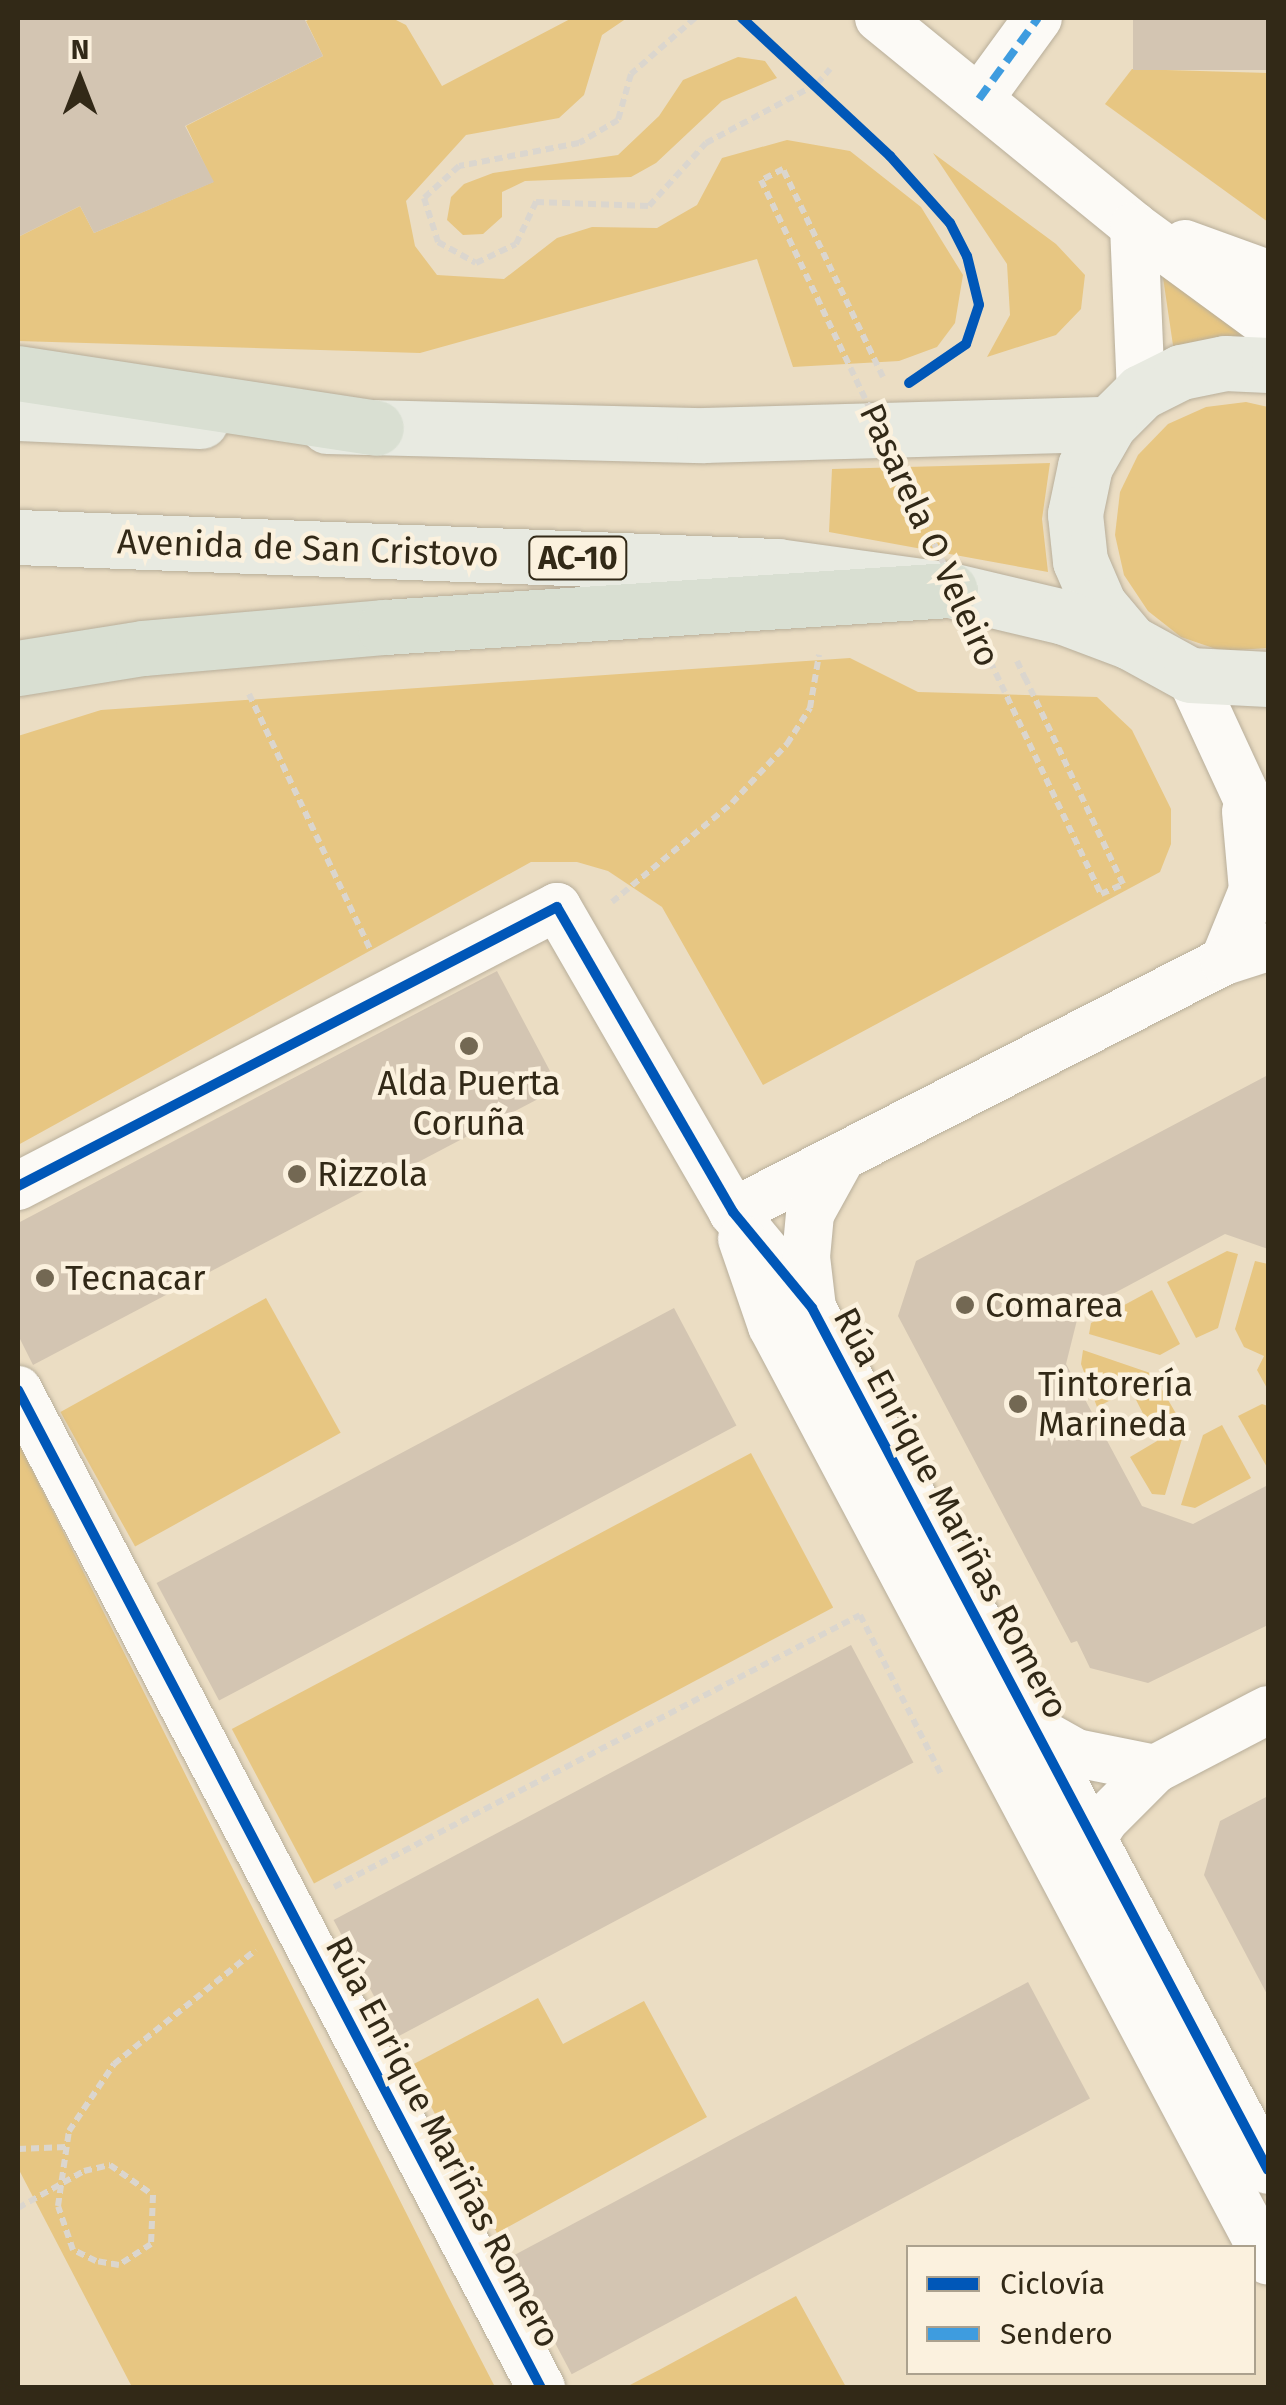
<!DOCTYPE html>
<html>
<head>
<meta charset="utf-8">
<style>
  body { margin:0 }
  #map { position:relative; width:1286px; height:2405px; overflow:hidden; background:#ebddc3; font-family:"Fira Sans",sans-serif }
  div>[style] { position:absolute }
  .green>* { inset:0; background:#e7c682; transform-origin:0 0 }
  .building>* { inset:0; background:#d3c5b2; transform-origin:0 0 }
  .path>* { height:6px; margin-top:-3px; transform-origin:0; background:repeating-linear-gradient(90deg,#dbd6ce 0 8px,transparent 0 13px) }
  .roads { filter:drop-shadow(0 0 2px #b8ae9a) drop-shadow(0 0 2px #b8ae9a) }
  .street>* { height:48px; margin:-24px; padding:0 24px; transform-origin:24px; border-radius:24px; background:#fcfaf6 }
  .primary>* { height:55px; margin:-27.5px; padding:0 27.5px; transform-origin:27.5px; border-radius:27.5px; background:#e8eae1 }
  .highway>* { height:55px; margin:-27.5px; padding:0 27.5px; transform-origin:27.5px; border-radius:27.5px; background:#d9dfd2 }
  .path-bridge>* { height:6px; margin-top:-3px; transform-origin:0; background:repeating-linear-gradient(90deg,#dbd6ce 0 8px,transparent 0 13px) }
  .quiet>* { height:8px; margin-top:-4px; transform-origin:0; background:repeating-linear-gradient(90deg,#3e9cdf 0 15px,transparent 0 23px) }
  .cycleway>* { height:10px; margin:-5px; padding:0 5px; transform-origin:5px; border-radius:5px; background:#0057b8 }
  .dots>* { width:28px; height:28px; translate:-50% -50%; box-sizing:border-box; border:5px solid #fbf1de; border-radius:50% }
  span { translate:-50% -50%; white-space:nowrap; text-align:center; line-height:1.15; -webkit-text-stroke:9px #fbf1de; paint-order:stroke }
  .shield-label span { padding:2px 8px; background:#fbf1de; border:2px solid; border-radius:8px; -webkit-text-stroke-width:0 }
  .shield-label { font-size:32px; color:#322917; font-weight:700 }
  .street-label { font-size:35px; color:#322917 }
  .poi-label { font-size:35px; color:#322917 }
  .left { translate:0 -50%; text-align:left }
  .frame { position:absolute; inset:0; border:20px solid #322917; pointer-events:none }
  .legend { position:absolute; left:906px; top:2245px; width:350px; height:130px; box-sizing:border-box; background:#fbf1de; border:2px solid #aba18e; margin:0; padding:12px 18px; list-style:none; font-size:30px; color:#322917 }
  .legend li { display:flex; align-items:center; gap:20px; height:50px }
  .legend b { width:50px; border:2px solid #aba18e }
  .north { position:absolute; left:30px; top:30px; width:100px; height:100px; -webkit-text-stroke:8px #fbf1de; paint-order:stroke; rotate:0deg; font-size:28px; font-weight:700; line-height:40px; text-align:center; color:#322917 }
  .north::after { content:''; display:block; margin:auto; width:35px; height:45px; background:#322917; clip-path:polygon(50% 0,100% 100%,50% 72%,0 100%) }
</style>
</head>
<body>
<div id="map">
  <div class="green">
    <i style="clip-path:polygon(312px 18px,392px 18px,406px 25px,442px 86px,572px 18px,627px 18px,602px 35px,584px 95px,559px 118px,466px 135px,406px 201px,415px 246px,437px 275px,504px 279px,557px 238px,592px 227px,657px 228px,697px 205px,722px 158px,787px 140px,850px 151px,921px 207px,963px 275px,955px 323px,937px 347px,899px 361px,793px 367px,757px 259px,420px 353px,18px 341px,18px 237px,80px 206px,94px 233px,213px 182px,186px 126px,323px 56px,306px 21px)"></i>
    <i style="clip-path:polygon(738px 57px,765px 61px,777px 78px,722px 101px,656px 163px,631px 177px,525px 181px,502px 192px,502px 217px,483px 234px,463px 235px,447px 220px,451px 197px,464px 184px,493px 173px,618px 155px,659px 116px,683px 80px)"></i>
    <i style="clip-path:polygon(1132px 69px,1268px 73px,1268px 222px,1105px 104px)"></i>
    <i style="clip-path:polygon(933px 153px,1056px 244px,1085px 275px,1081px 309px,1056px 335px,987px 357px,1010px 315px,1007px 264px)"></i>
    <i style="clip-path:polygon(1161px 264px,1254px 337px,1174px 352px)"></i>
    <i style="clip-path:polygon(1246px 402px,1268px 407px,1268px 648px,1222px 651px,1181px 637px,1148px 611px,1124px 575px,1115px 535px,1120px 492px,1138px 455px,1168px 424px,1206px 407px)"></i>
    <i style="clip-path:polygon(1050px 463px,1042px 519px,1048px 572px,829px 532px,832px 469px)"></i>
    <i style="clip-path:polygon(850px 658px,918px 692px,1097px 697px,1132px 730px,1171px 809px,1171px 844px,1160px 872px,763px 1085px,662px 907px,608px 871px,577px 862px,531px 862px,18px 1145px,18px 736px,101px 710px)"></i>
    <i style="clip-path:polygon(1227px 1251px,1238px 1254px,1218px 1328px,1196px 1338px,1167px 1282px)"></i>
    <i style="clip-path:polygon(1255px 1261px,1268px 1264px,1268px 1390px,1257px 1370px,1264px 1356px,1244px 1347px,1235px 1329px)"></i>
    <i style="clip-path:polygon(1152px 1290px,1180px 1344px,1160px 1355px,1089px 1334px,1091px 1323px)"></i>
    <i style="left:266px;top:1298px;width:154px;height:235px;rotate:61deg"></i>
    <i style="clip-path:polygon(1083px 1350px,1153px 1374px,1185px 1429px,1165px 1495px,1152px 1494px,1130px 1457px,1157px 1441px,1131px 1390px,1097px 1407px,1081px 1364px)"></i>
    <i style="clip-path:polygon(1262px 1404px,1268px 1406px,1268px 1469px,1238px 1416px)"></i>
    <i style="clip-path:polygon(1222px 1425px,1251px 1478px,1195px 1508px,1181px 1505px,1203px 1435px)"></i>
    <i style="clip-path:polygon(18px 1442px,449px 2298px,495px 2387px,132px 2387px,18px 2168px)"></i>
    <i style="left:751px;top:1453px;width:175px;height:588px;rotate:62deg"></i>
    <i style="clip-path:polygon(538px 1998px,563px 2044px,644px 2001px,707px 2117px,497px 2233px,410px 2066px)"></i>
    <i style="clip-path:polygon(796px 2296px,846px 2387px,626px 2387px,659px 2370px)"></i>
  </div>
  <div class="building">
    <i style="clip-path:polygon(18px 18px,304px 18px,323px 56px,185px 126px,214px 182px,94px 233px,80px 206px,18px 237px)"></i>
    <i style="left:1133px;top:18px;width:135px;height:52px"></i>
    <i style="clip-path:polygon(497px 971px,559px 1088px,33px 1365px,18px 1335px,18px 1223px)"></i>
    <i style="clip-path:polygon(1268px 1075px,1268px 1249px,1225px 1234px,1079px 1312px,1066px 1364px,1142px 1506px,1193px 1524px,1268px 1485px,1268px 1625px,1148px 1683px,1090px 1668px,1077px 1641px,1071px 1643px,898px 1316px,916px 1261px)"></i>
    <i style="left:674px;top:1308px;width:133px;height:586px;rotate:62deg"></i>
    <i style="left:851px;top:1645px;width:133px;height:586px;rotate:62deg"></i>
    <i style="clip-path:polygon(1268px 1796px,1268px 1996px,1204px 1875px,1220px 1821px)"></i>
    <i style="left:1028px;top:1982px;width:132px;height:587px;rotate:62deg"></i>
  </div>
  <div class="path">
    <i style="left:695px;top:18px;width:85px;rotate:138.8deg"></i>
    <i style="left:631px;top:74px;width:48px;rotate:105.8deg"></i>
    <i style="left:618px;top:120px;width:45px;rotate:149.5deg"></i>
    <i style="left:579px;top:143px;width:122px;rotate:169.1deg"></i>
    <i style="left:459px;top:166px;width:47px;rotate:137.6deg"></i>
    <i style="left:424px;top:198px;width:46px;rotate:72.3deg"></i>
    <i style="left:438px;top:242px;width:43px;rotate:28.9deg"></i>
    <i style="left:476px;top:263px;width:44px;rotate:-25.4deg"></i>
    <i style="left:516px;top:244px;width:47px;rotate:-64.5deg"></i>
    <i style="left:536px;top:202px;width:113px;rotate:2deg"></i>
    <i style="left:649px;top:206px;width:85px;rotate:-47.9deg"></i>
    <i style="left:706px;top:143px;width:126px;rotate:-28deg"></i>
    <i style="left:817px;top:84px;width:20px;rotate:-49deg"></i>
    <i style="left:1017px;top:661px;width:19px;rotate:65deg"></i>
    <i style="left:249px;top:694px;width:282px;rotate:64.6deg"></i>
    <i style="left:612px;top:902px;width:156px;rotate:-39.5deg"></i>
    <i style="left:732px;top:803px;width:81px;rotate:-47deg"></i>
    <i style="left:787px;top:744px;width:43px;rotate:-57.4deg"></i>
    <i style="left:810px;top:708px;width:54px;rotate:-80.4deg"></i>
    <i style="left:334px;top:1887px;width:592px;rotate:-27.34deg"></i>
    <i style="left:860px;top:1615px;width:181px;rotate:63deg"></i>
    <i style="left:18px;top:2149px;width:48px;rotate:-2.4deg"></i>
    <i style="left:58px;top:2206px;width:76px;rotate:-81.7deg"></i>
    <i style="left:69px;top:2131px;width:81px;rotate:-56.1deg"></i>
    <i style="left:114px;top:2064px;width:182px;rotate:-38.8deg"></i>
  </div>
  <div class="roads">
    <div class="street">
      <i style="left:879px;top:18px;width:329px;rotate:39.2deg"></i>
      <i style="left:1134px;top:226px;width:166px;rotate:36.2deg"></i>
      <i style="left:979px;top:99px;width:100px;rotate:-53.9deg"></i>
      <i style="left:1134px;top:226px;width:166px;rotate:87.6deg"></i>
      <i style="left:1185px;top:244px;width:88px;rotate:19.9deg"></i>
      <i style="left:1190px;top:675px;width:186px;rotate:65.2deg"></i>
      <i style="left:1224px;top:961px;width:77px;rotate:-67.8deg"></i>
      <i style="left:1253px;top:890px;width:79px;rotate:-95.1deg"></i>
      <i style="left:18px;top:1186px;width:607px;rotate:-27.37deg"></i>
      <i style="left:557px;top:907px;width:352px;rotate:60deg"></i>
      <i style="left:733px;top:1212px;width:124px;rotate:50.5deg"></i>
      <i style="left:812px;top:1308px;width:975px;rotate:62.12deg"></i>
      <i style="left:733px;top:1212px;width:551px;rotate:-27.08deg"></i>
      <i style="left:1224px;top:961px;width:46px;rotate:-17.7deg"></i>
      <i style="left:742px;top:1239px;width:92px;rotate:71deg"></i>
      <i style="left:772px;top:1326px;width:1058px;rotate:62.05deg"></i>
      <i style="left:812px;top:1308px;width:51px;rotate:-96.7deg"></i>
      <i style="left:806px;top:1257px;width:43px;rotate:-84.7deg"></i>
      <i style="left:810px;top:1214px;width:66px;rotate:-61.1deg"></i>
      <i style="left:18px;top:1390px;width:1127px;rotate:62.34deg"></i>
      <i style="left:1035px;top:1730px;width:47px;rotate:29.3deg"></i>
      <i style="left:1076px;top:1753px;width:81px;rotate:11.4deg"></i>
      <i style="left:1080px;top:1860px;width:47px;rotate:-59deg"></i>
      <i style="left:1104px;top:1820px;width:72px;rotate:-45deg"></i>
      <i style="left:1155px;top:1769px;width:127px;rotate:-27.6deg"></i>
    </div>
    <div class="primary">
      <i style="left:1268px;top:365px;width:43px;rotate:-177.3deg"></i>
      <i style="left:1225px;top:363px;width:45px;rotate:168.4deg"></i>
      <i style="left:1181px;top:372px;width:45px;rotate:153.4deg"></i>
      <i style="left:1141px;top:392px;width:45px;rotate:135deg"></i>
      <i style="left:1109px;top:424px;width:48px;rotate:119.7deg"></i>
      <i style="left:1085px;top:466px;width:49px;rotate:101.8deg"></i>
      <i style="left:1075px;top:514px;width:47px;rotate:83.9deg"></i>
      <i style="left:1080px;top:561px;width:48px;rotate:66.6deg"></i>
      <i style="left:1099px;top:605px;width:48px;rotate:50deg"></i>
      <i style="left:1130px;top:642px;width:68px;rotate:28.8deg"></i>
      <i style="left:1190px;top:675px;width:78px;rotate:2.9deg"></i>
      <i style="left:18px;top:413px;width:183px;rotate:2.5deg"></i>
      <i style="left:327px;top:426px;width:377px;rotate:1.4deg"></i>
      <i style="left:704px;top:435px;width:405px;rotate:-1.6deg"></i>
      <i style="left:18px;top:537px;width:760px;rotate:2.19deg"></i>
      <i style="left:777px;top:566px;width:175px;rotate:7.9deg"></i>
      <i style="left:950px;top:590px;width:117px;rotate:13.3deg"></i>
      <i style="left:1064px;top:617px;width:71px;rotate:20.7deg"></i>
    </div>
    <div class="highway">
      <i style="left:18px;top:373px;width:362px;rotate:8.7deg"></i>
      <i style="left:18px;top:668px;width:127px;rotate:-9.1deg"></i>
      <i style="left:143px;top:648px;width:243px;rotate:-5deg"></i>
      <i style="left:385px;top:627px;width:566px;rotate:-3.75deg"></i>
    </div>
  </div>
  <div class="path-bridge">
    <i style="left:883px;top:377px;width:231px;rotate:-115.7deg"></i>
    <i style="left:783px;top:169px;width:25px;rotate:153deg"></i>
    <i style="left:761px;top:180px;width:791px;rotate:64.54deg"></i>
    <i style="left:1101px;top:894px;width:24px;rotate:-24deg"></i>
    <i style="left:1123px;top:884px;width:228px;rotate:-115.4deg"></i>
    <i style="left:18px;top:2208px;width:76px;rotate:-29.3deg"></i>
    <i style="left:84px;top:2171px;width:27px;rotate:-13deg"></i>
    <i style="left:110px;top:2165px;width:52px;rotate:34.9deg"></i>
    <i style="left:153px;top:2195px;width:49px;rotate:92.3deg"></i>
    <i style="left:151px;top:2244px;width:38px;rotate:147deg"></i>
    <i style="left:119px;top:2265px;width:23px;rotate:-170deg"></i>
    <i style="left:96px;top:2261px;width:25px;rotate:-154deg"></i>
    <i style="left:73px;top:2250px;width:46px;rotate:-108.8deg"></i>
  </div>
  <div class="quiet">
    <i style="left:979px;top:99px;width:100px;rotate:-53.9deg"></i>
  </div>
  <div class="cycleway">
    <i style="left:742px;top:18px;width:202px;rotate:43deg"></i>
    <i style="left:890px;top:156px;width:90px;rotate:48.2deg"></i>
    <i style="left:950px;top:223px;width:37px;rotate:63deg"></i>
    <i style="left:967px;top:256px;width:50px;rotate:76.2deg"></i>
    <i style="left:979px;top:305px;width:41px;rotate:108.4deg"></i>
    <i style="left:966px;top:344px;width:69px;rotate:145.6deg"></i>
    <i style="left:18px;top:1186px;width:607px;rotate:-27.37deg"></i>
    <i style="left:557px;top:907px;width:352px;rotate:60deg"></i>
    <i style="left:733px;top:1212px;width:124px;rotate:50.5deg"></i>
    <i style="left:812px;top:1308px;width:975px;rotate:62.12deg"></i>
    <i style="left:18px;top:1390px;width:1127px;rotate:62.34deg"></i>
  </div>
  <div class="dots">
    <i style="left:469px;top:1046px;background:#736853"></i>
    <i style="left:297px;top:1174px;background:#736853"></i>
    <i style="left:45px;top:1278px;background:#736853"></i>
    <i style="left:965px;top:1305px;background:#736853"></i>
    <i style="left:1018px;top:1404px;background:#736853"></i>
  </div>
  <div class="shield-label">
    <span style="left:578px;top:558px">AC-10</span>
  </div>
  <div class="street-label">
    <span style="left:930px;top:535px;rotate:65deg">Pasarela O Veleiro</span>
    <span style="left:308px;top:548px;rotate:2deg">Avenida de San Cristovo</span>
    <span style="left:951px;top:1513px;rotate:62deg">Rúa Enrique Mariñas Romero</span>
    <span style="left:443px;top:2142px;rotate:62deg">Rúa Enrique Mariñas Romero</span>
  </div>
  <div class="poi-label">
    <span style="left:469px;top:1103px">Alda Puerta<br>Coruña</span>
    <span class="left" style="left:317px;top:1174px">Rizzola</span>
    <span class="left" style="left:65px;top:1278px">Tecnacar</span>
    <span class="left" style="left:985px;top:1305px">Comarea</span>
    <span class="left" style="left:1038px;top:1404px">Tintorería<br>Marineda</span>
  </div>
  <div class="frame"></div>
  <ul class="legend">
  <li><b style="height:12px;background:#0057b8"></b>Ciclovía</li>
  <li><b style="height:12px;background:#3e9cdf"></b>Sendero</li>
  </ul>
  <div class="north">N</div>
</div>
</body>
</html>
